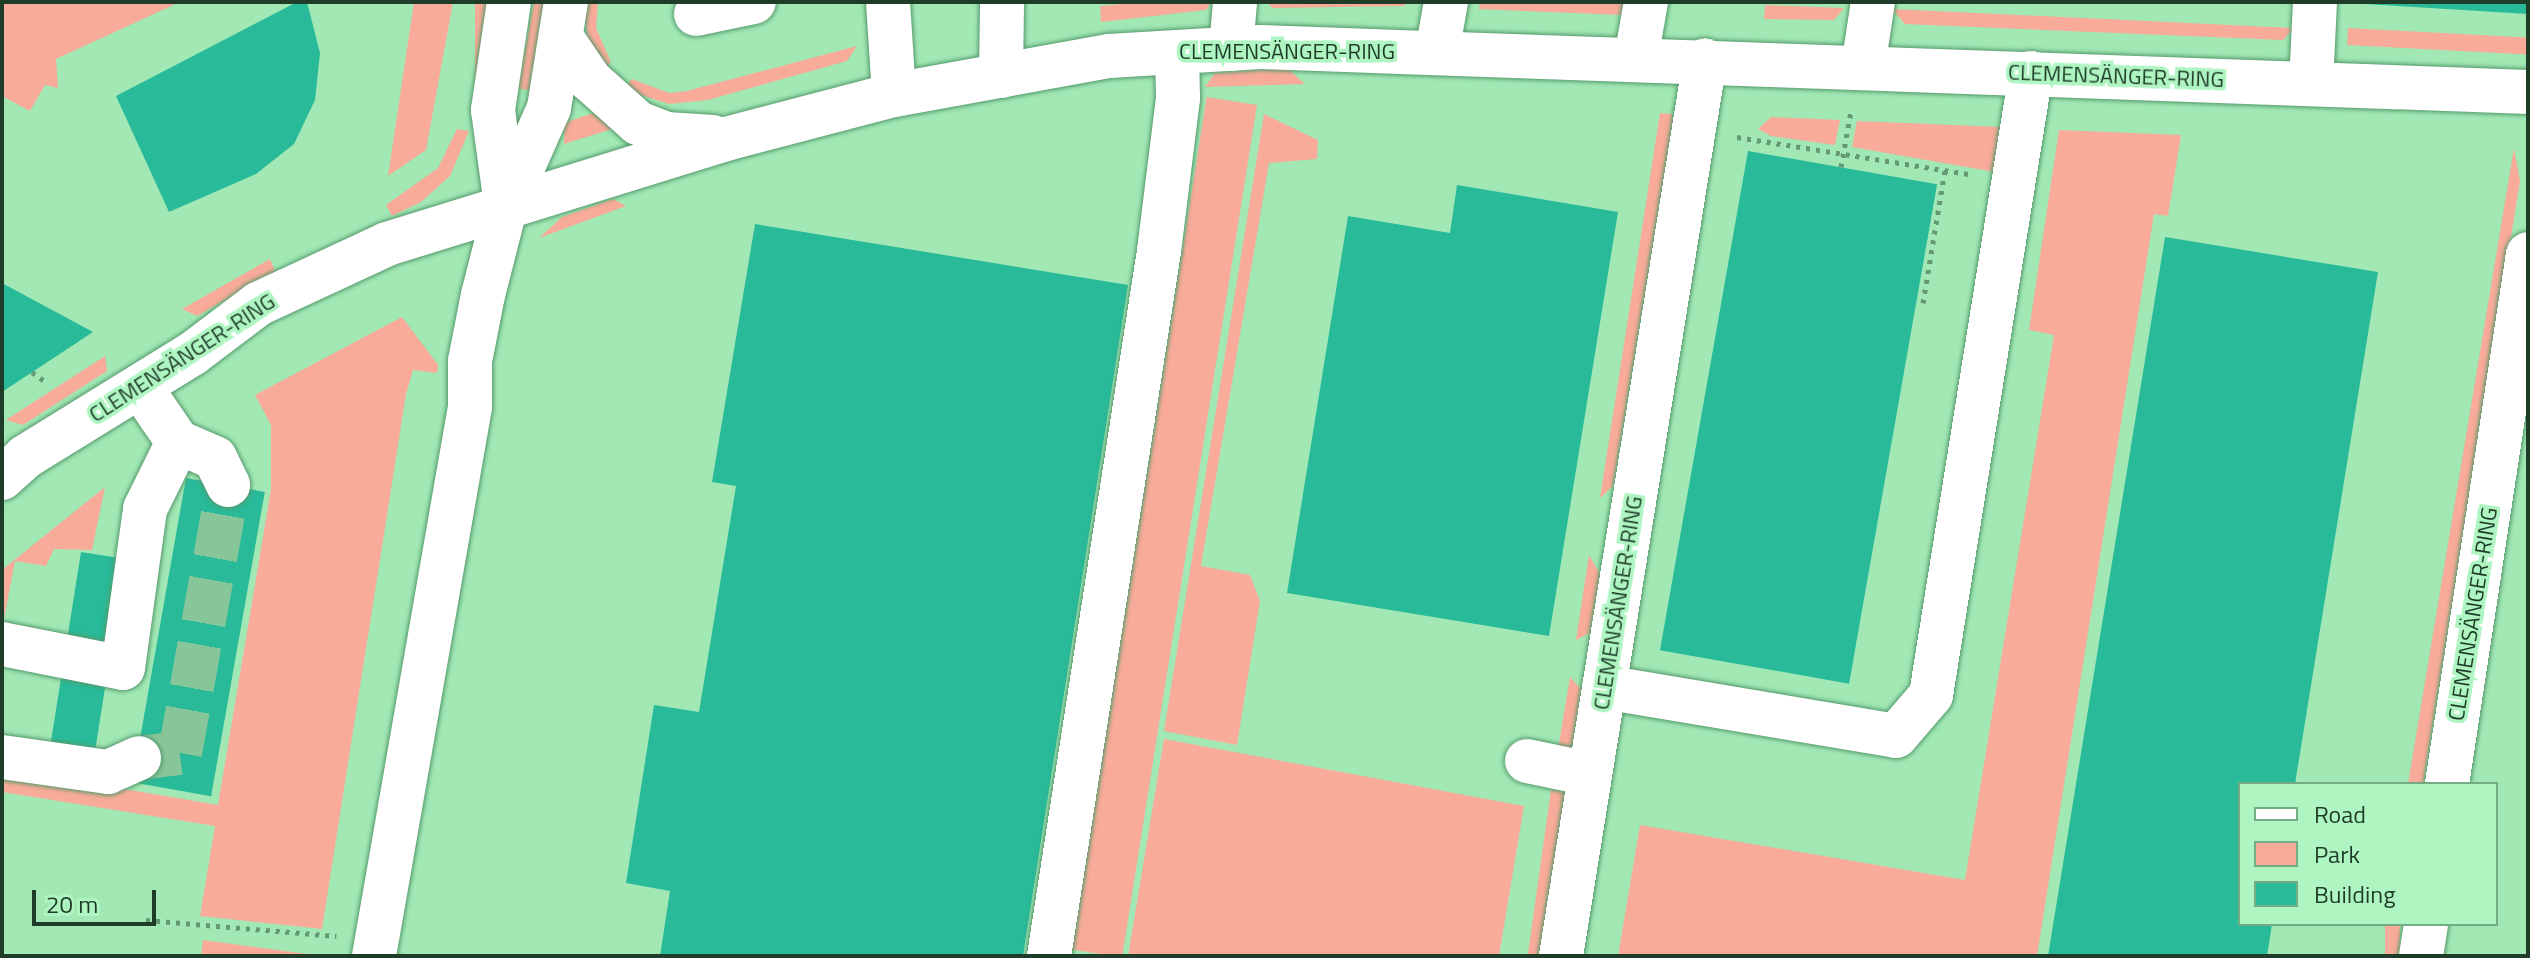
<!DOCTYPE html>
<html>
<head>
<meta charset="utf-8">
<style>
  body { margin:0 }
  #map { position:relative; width:2530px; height:958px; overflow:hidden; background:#a1e8b5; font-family:"Titillium Web",sans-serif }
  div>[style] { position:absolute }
  .green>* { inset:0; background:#f9ab99; transform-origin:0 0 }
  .building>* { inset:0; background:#29ba99; transform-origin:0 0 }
  .minor-tunnel>* { height:44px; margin-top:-22px; transform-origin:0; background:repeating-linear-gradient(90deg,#87c699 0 44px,transparent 0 66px) }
  .path>* { height:5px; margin-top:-2.5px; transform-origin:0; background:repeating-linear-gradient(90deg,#659974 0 4px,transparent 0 10px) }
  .roads { filter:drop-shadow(0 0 2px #55996b) drop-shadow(0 0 2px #55996b) }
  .minor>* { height:44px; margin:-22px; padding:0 22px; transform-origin:22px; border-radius:22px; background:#fff }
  span { translate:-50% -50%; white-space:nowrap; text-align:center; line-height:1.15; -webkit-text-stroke:7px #aef5c2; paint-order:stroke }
  .street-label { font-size:22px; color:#1f3c28 }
  .frame { position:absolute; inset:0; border:4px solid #1f3c28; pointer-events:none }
  .legend { position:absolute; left:2238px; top:782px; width:260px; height:144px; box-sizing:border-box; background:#aef5c2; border:2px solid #75ab84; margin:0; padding:10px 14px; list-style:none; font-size:24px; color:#1f3c28 }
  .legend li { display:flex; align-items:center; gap:16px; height:40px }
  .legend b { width:40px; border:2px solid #75ab84 }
  .scale { position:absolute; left:32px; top:890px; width:124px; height:36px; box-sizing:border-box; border:4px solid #1f3c28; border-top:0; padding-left:10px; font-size:24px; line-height:28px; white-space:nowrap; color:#1f3c28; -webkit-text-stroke:6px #aef5c2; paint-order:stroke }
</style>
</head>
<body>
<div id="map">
  <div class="green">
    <i style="clip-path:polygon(2px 2px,180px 2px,56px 59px,58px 88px,45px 85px,30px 111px,2px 96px)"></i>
    <i style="clip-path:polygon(414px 2px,453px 2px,426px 150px,388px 176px)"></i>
    <i style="left:475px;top:2px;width:15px;height:101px"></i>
    <i style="clip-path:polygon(534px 2px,549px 2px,536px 92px,518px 88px)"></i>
    <i style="clip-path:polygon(584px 2px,598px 2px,596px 28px,611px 62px,602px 70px,588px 45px)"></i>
    <i style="clip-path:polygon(1148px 2px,1211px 2px,1206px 10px,1101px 22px,1100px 6px)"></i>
    <i style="clip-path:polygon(1266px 2px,1409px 2px,1404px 6px,1273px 8px)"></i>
    <i style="clip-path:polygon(1480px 2px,1629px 2px,1622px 15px,1479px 9px)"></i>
    <i style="clip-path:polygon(1765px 5px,1844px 8px,1834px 20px,1764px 19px)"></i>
    <i style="clip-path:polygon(1892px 9px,2294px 28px,2283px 40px,1905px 24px)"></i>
    <i style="left:2348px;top:28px;width:180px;height:17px;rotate:3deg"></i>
    <i style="clip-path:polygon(857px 46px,847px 61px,708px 100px,669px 104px,622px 89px,632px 79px,669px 93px,687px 91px)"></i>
    <i style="clip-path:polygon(1287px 68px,1305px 84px,1205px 87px,1215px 73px)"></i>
    <i style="left:1257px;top:105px;width:863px;height:51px;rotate:99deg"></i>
    <i style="clip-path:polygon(599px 111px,612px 129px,564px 144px,564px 123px)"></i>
    <i style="clip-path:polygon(1660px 113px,1672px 114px,1673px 122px,1613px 486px,1600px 498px)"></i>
    <i style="clip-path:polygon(1264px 114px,1318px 140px,1317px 159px,1269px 163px,1201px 566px,1250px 575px,1260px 601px,1237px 745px,1164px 731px)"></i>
    <i style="clip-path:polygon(1771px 117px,1840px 120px,1835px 145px,1771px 136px,1758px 129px)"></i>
    <i style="clip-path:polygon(1857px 121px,2001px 127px,1995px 172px,1852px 147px)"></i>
    <i style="clip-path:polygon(457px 129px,469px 131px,450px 176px,421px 202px,392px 216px,386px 205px,438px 168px)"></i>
    <i style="clip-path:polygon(2059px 130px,2181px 135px,2168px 216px,2154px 214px,2037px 956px,1618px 956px,1640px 825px,1965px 880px,2054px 335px,2029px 330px)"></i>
    <i style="clip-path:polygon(2514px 148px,2520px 181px,2423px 784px,2408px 784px)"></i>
    <i style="clip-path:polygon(613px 199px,626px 206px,539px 238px,562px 217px)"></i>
    <i style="clip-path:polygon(270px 259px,275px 271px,197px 316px,182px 309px)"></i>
    <i style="clip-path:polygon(402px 317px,438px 365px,437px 373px,413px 370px,406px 394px,322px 929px,200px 916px,215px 826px,2px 792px,2px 768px,218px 805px,271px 489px,271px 425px,255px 395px)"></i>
    <i style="clip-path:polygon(105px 356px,107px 371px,23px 425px,6px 420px)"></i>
    <i style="clip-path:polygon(105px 487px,92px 550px,54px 549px,46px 566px,15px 561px,2px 629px,2px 570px)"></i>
    <i style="clip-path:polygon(1589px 555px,1600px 574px,1590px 633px,1576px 640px)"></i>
    <i style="clip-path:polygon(1570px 677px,1581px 689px,1571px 756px,1557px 755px)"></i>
    <i style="clip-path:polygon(1164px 739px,1524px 806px,1499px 956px,1128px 956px)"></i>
    <i style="left:1551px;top:790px;width:15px;height:168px;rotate:8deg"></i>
    <i style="left:2385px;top:924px;width:15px;height:32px"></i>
    <i style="clip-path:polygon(203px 940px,307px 954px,201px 956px)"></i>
  </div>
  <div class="building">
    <i style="clip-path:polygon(297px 2px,307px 2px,320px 53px,315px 100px,294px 144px,256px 174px,169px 212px,116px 96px)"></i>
    <i style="clip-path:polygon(2365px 2px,2528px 2px,2528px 14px,2365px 4px)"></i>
    <i style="left:1748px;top:151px;width:192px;height:507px;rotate:10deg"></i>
    <i style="clip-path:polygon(1457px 185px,1618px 212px,1549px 636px,1287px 593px,1348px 216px,1450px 233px)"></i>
    <i style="clip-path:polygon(755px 224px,1128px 285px,1023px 956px,660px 956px,670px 891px,626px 883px,654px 705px,699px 712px,736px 486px,712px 482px)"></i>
    <i style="clip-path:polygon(2165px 237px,2378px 272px,2295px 784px,2240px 784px,2240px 924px,2272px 924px,2267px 956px,2048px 956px)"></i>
    <i style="clip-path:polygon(2px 283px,93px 332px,2px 392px)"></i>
    <i style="left:186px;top:478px;width:80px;height:309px;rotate:10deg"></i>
    <i style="left:81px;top:552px;width:45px;height:202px;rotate:9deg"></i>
  </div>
  <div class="minor-tunnel">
    <i style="left:139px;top:758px;width:41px;rotate:-7deg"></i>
    <i style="left:180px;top:753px;width:272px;rotate:-79.8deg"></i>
  </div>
  <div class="path">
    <i style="left:1737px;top:137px;width:239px;rotate:9.1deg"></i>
    <i style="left:1841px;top:167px;width:57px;rotate:-79.9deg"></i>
    <i style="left:1923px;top:303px;width:135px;rotate:-80.6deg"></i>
    <i style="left:32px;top:372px;width:17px;rotate:36deg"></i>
    <i style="left:146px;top:920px;width:191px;rotate:4.8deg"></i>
  </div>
  <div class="roads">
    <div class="minor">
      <i style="left:888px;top:2px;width:93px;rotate:86.3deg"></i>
      <i style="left:696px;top:14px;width:59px;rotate:-11.7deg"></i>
      <i style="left:561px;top:37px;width:52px;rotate:56deg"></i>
      <i style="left:590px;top:80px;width:64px;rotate:41.9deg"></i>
      <i style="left:638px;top:123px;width:30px;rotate:21deg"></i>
      <i style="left:666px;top:134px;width:47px;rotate:3.7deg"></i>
      <i style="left:1231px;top:49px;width:47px;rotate:-85.1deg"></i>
      <i style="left:1437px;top:52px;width:51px;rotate:-79.8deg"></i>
      <i style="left:1636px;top:58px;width:57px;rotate:-79.9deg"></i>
      <i style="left:1863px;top:67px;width:66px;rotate:-81.3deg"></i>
      <i style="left:1001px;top:76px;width:74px;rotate:-89.2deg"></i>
      <i style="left:2311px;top:84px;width:82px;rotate:-87.2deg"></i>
      <i style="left:506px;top:205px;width:96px;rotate:-97.8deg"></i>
      <i style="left:493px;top:110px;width:109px;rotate:-81.6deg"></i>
      <i style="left:178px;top:442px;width:40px;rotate:23.4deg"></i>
      <i style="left:215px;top:458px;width:30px;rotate:64deg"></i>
      <i style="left:2px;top:478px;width:31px;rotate:-42deg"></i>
      <i style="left:25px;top:457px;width:196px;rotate:-31.7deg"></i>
      <i style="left:192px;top:354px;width:83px;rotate:-37.1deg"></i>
      <i style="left:258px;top:304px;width:142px;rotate:-24.9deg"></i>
      <i style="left:387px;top:244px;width:355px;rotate:-17.2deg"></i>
      <i style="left:726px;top:139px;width:174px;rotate:-14.7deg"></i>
      <i style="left:894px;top:95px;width:219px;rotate:-10.3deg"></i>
      <i style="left:1109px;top:56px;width:152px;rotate:-3.4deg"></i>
      <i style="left:1261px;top:47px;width:1268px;rotate:2.03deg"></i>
      <i style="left:2px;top:644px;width:123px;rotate:11.2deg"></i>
      <i style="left:123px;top:668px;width:161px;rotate:-82.1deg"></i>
      <i style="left:145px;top:509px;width:75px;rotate:-63.8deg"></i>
      <i style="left:178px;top:442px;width:67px;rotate:-124.6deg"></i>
      <i style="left:1604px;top:687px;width:296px;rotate:9.5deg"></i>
      <i style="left:1896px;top:736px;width:54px;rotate:-49.5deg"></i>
      <i style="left:1931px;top:695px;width:630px;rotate:-80.87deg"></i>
      <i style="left:2px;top:757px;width:107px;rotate:8.1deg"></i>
      <i style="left:108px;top:772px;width:34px;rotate:-24deg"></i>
      <i style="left:1527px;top:761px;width:64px;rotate:11.7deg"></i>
      <i style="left:2447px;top:784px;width:536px;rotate:-81.31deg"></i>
      <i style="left:374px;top:956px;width:557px;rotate:-80.08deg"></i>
      <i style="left:470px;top:407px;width:46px;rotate:-90deg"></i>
      <i style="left:470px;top:361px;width:67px;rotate:-78.9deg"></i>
      <i style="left:483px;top:295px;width:93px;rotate:-75.7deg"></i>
      <i style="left:506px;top:205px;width:106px;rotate:-66.1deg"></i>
      <i style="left:549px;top:108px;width:107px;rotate:-80.9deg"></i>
      <i style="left:1049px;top:956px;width:714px;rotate:-81.13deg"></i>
      <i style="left:1159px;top:251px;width:154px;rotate:-82.9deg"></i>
      <i style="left:1178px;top:98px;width:46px;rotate:-91.2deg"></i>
      <i style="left:1561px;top:956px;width:907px;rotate:-80.87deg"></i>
      <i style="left:2421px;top:956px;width:32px;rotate:-81deg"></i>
    </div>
  </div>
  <div class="street-label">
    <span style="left:1287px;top:52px">CLEMENSÄNGER-RING</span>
    <span style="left:2116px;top:76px;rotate:2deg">CLEMENSÄNGER-RING</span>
    <span style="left:182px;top:358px;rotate:-33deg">CLEMENSÄNGER-RING</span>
    <span style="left:1618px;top:603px;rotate:-81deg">CLEMENSÄNGER-RING</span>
    <span style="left:2473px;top:614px;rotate:-81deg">CLEMENSÄNGER-RING</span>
  </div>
  <div class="frame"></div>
  <ul class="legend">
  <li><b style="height:10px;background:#fff"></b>Road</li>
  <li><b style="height:22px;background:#f9ab99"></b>Park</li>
  <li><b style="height:22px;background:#29ba99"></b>Building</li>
  </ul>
  <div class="scale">20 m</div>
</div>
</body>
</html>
